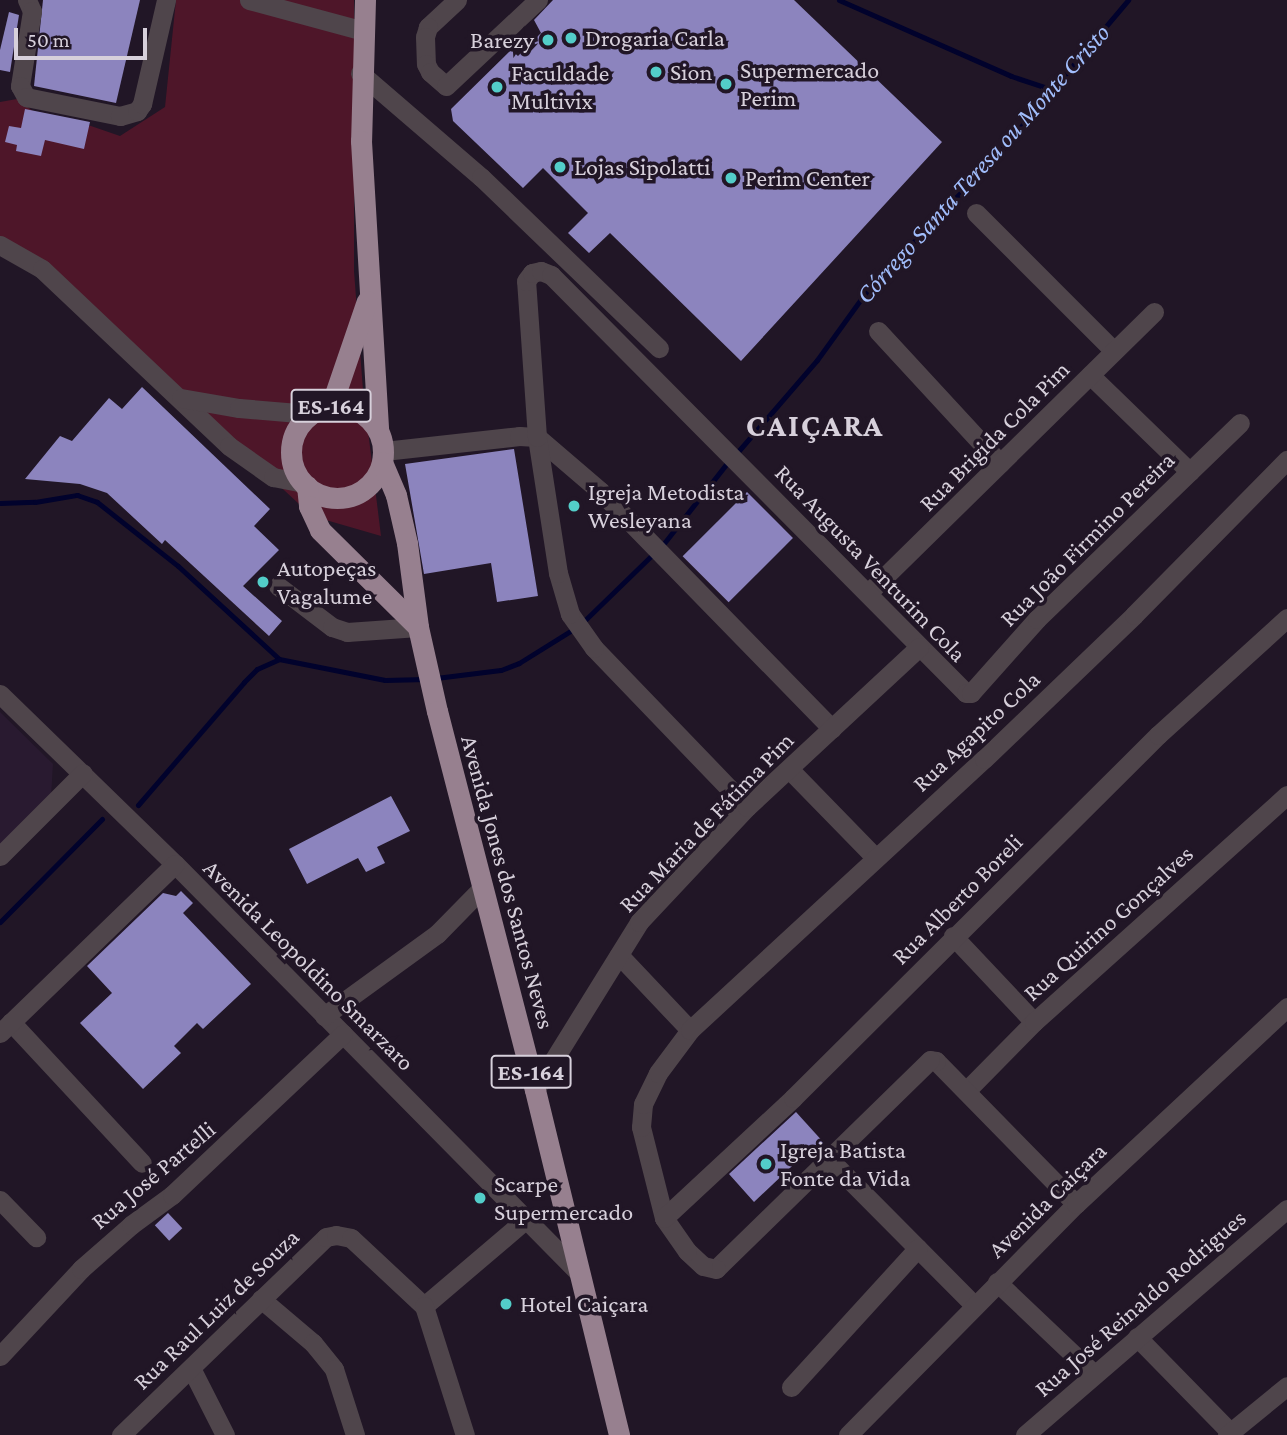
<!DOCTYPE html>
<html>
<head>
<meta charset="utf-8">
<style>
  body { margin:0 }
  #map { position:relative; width:1287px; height:1435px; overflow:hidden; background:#211626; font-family:"Crimson Pro",serif }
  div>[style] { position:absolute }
  .built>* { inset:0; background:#291a30 }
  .green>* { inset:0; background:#4e1629 }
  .stream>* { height:5px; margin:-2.5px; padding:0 2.5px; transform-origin:2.5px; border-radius:2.5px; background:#01022c }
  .building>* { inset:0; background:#8c84be; transform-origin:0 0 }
  .minor>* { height:19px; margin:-9.5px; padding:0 9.5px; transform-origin:9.5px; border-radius:9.5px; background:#4f454b }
  .highway>* { height:21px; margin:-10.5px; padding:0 10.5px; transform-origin:10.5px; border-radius:10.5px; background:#97808f }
  .highway>.ring { margin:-10.5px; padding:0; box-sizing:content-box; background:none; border:21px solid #97808f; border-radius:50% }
  .dots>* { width:19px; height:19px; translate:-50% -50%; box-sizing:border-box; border:4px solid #211626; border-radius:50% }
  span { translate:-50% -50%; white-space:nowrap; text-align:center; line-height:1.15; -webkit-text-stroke:7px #211626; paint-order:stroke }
  .shield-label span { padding:2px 5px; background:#211626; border:2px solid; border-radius:5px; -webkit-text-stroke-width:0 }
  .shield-label { font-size:23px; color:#d7d0db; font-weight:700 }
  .poi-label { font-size:24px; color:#d7d0db }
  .left { translate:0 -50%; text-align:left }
  .right { translate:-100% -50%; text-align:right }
  .street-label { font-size:24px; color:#d7d0db }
  .water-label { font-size:26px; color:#a1bdfb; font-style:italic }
  .district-label { font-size:32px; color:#d7d0db; font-weight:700; letter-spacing:2px }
  .scale { position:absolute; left:14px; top:28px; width:133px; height:32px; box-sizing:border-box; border:4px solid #d7d0db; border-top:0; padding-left:9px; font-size:21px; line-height:24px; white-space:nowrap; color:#d7d0db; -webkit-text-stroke:5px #211626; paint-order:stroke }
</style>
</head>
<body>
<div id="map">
  <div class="built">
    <i style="clip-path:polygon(0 712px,53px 764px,51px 797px,0 847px)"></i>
  </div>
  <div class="green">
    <i style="clip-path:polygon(176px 0,354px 0,354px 271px,363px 390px,381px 536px,312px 516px,219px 430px,0 240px,0 102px,17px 99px,42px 118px,91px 126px,120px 136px,165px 107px)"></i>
  </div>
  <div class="stream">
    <i style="left:839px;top:0;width:188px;rotate:23.8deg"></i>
    <i style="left:1011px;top:76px;width:41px;rotate:18.4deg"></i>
    <i style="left:735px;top:455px;width:125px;rotate:-49.2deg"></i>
    <i style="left:817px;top:360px;width:106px;rotate:-54.2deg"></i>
    <i style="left:879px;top:274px;width:78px;rotate:-42.9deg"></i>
    <i style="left:936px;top:221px;width:68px;rotate:-49.8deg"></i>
    <i style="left:980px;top:169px;width:31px;rotate:-42deg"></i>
    <i style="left:1003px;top:148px;width:194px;rotate:-49.8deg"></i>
    <i style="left:0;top:503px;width:35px;rotate:-2deg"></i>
    <i style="left:35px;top:502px;width:43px;rotate:-9.5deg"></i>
    <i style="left:77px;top:495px;width:21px;rotate:19deg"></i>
    <i style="left:97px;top:502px;width:103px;rotate:38.3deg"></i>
    <i style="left:178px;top:566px;width:137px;rotate:42.6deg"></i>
    <i style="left:279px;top:659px;width:108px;rotate:11.2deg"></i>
    <i style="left:385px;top:680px;width:41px;rotate:-1.4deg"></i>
    <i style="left:661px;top:547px;width:108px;rotate:-51.8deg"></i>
    <i style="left:583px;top:622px;width:98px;rotate:-44.2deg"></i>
    <i style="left:436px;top:678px;width:65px;rotate:-7deg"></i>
    <i style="left:501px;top:670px;width:19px;rotate:-21deg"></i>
    <i style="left:519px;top:663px;width:66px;rotate:-32deg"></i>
    <i style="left:138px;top:805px;width:162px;rotate:-49.2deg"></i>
    <i style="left:244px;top:682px;width:18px;rotate:-45deg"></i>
    <i style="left:257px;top:669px;width:24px;rotate:-24deg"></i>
    <i style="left:0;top:922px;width:145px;rotate:-45.3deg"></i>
  </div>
  <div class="building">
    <i style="clip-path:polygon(43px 0,140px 0,116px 103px,34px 86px)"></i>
    <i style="clip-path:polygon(553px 0,794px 0,942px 142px,741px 361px,610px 233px,589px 253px,568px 233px,588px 213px,543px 168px,523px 188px,453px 121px,451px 109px,511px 50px,518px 56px,541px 33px,534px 20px)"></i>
    <i style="clip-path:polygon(9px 12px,19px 15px,10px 72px,0 70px,0 50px)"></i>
    <i style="clip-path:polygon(25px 109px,90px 122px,84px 149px,45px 140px,41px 156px,16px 151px,17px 145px,5px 142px,9px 126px,21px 128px)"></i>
    <i style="clip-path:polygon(142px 387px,270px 509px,254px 526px,279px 550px,243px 586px,282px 621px,269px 636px,165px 540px,162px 544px,107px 493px,80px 484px,25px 479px,60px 436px,72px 441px,109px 398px,122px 409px)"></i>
    <i style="clip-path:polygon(514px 449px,538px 596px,497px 602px,491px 563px,424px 574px,405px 464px)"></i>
    <i style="left:747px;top:492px;width:65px;height:91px;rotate:45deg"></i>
    <i style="clip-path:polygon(391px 796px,410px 831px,377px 847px,385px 863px,366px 872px,358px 858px,307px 884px,289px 849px)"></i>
    <i style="clip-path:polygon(181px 891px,193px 903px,183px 913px,251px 984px,203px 1029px,197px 1023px,174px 1046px,181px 1053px,143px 1089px,80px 1023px,112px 993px,87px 966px,163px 893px,176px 896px)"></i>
    <i style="clip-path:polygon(796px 1112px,825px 1144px,813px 1155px,809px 1150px,754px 1202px,729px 1174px)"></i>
    <i style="left:168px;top:1213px;width:21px;height:18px;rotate:47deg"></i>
  </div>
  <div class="minor">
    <i style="left:27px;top:0;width:12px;rotate:66deg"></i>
    <i style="left:32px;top:11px;width:76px;rotate:99.1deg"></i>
    <i style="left:20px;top:86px;width:13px;rotate:61deg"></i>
    <i style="left:26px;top:97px;width:96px;rotate:11.4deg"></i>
    <i style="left:120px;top:116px;width:18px;rotate:-16deg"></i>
    <i style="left:137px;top:111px;width:9px;rotate:-54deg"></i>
    <i style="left:142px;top:104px;width:107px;rotate:-77deg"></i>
    <i style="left:249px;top:0;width:119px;rotate:15.1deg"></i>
    <i style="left:457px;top:0;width:40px;rotate:137deg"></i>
    <i style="left:428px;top:27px;width:10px;rotate:107deg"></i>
    <i style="left:425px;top:37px;width:27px;rotate:88deg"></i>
    <i style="left:426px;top:64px;width:9px;rotate:63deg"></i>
    <i style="left:430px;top:72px;width:21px;rotate:41deg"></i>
    <i style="left:446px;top:86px;width:126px;rotate:-43.1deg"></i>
    <i style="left:360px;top:73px;width:160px;rotate:40.7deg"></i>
    <i style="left:481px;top:177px;width:247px;rotate:43.9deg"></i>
    <i style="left:976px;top:213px;width:195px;rotate:45deg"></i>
    <i style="left:0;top:245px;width:48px;rotate:29.7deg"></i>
    <i style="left:42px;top:269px;width:257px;rotate:43.4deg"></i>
    <i style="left:229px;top:446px;width:54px;rotate:35.2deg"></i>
    <i style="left:273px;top:477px;width:31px;rotate:11deg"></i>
    <i style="left:878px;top:331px;width:180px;rotate:47.3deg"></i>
    <i style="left:1090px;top:375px;width:139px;rotate:44.1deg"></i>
    <i style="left:181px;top:398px;width:59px;rotate:9.8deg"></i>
    <i style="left:239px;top:408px;width:71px;rotate:4.8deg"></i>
    <i style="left:384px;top:451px;width:136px;rotate:-6.3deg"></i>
    <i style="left:519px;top:436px;width:18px;rotate:3deg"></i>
    <i style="left:537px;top:437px;width:83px;rotate:40.6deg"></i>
    <i style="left:600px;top:491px;width:332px;rotate:45.7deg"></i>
    <i style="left:278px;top:586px;width:68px;rotate:37.2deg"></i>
    <i style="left:332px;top:627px;width:16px;rotate:18deg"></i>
    <i style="left:347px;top:632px;width:71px;rotate:-4deg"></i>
    <i style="left:868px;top:593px;width:401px;rotate:-44.5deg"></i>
    <i style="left:0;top:694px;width:244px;rotate:44.2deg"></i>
    <i style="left:175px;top:864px;width:576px;rotate:45.35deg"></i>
    <i style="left:790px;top:770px;width:123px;rotate:45.7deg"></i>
    <i style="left:747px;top:807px;width:221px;rotate:-133.9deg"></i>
    <i style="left:594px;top:648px;width:42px;rotate:-125.2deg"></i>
    <i style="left:570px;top:614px;width:43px;rotate:-106.3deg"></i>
    <i style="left:558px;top:573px;width:138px;rotate:-98.8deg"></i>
    <i style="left:537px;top:437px;width:156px;rotate:-94deg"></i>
    <i style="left:526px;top:281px;width:10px;rotate:-53deg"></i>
    <i style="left:532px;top:273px;width:9px;rotate:-13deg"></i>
    <i style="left:541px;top:271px;width:11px;rotate:22deg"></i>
    <i style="left:551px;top:275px;width:589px;rotate:45.21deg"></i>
    <i style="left:966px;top:693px;width:5px"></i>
    <i style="left:971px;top:693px;width:99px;rotate:-48.3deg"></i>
    <i style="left:1037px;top:619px;width:282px;rotate:-44deg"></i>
    <i style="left:0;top:856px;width:117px;rotate:-45deg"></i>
    <i style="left:953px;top:936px;width:118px;rotate:46.7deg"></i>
    <i style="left:619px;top:955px;width:103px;rotate:46.6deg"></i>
    <i style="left:324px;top:1016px;width:140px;rotate:-36deg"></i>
    <i style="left:437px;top:934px;width:66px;rotate:-45.6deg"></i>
    <i style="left:11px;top:1022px;width:192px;rotate:47.1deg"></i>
    <i style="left:0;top:1033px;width:243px;rotate:-44deg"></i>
    <i style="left:535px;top:1090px;width:198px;rotate:-58.2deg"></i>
    <i style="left:639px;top:922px;width:158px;rotate:-46.8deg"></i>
    <i style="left:747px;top:807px;width:235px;rotate:-42.9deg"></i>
    <i style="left:966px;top:1091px;width:97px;rotate:-45.4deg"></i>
    <i style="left:1034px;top:1022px;width:340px;rotate:-41.9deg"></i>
    <i style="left:828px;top:1158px;width:207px;rotate:45.2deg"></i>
    <i style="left:0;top:1200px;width:52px;rotate:45.8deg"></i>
    <i style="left:1076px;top:1204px;width:200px;rotate:-134.4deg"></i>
    <i style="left:936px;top:1061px;width:6px;rotate:-171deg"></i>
    <i style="left:930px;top:1060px;width:299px;rotate:135.7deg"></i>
    <i style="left:716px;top:1269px;width:13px;rotate:-167deg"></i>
    <i style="left:703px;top:1266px;width:22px;rotate:-137deg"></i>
    <i style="left:687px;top:1251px;width:40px;rotate:-124.9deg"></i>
    <i style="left:664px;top:1218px;width:94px;rotate:-104.2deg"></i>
    <i style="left:641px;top:1127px;width:23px;rotate:-85deg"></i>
    <i style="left:643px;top:1104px;width:34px;rotate:-64deg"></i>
    <i style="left:658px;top:1073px;width:54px;rotate:-53.3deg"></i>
    <i style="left:690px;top:1030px;width:400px;rotate:-42.7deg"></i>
    <i style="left:984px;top:759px;width:208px;rotate:-43.8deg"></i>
    <i style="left:1134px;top:615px;width:218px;rotate:-45.4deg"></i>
    <i style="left:664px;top:1218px;width:176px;rotate:-42.9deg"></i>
    <i style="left:793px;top:1098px;width:515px;rotate:-44.84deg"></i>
    <i style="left:1158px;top:735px;width:174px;rotate:-42.2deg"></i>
    <i style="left:997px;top:1282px;width:134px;rotate:43.5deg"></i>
    <i style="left:261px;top:1299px;width:68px;rotate:40.2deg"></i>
    <i style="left:313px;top:1343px;width:33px;rotate:51deg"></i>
    <i style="left:334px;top:1369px;width:69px;rotate:72.3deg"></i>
    <i style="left:424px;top:1306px;width:131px;rotate:-40.4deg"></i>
    <i style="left:1137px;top:1337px;width:137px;rotate:45.6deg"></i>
    <i style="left:0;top:1356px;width:119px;rotate:-47deg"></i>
    <i style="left:81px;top:1269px;width:67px;rotate:-41.3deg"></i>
    <i style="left:131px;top:1225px;width:51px;rotate:-36.2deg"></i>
    <i style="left:172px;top:1195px;width:235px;rotate:-43.3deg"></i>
    <i style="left:191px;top:1368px;width:75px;rotate:63.1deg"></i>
    <i style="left:791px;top:1387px;width:188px;rotate:-47.6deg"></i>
    <i style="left:121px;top:1435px;width:285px;rotate:-44deg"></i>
    <i style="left:326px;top:1237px;width:10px;rotate:-11deg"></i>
    <i style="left:336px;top:1235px;width:15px;rotate:11deg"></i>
    <i style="left:351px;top:1238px;width:100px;rotate:43deg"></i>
    <i style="left:424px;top:1306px;width:135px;rotate:72.4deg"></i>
    <i style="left:848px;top:1435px;width:325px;rotate:-45.4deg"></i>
    <i style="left:1076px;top:1204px;width:289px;rotate:-43deg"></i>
    <i style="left:1025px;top:1435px;width:346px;rotate:-40.8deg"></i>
    <i style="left:1227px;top:1435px;width:77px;rotate:-39.2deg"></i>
  </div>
  <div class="highway">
    <i style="left:365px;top:0;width:141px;rotate:91.6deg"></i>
    <i style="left:361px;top:141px;width:289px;rotate:86.6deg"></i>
    <i class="ring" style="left:291px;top:406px;width:71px;height:71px"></i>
    <i style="left:331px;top:406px;width:111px;rotate:-71.1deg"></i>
    <i style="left:382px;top:462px;width:36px;rotate:67deg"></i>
    <i style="left:396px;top:495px;width:49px;rotate:77.1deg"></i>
    <i style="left:407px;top:543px;width:85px;rotate:82.5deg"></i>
    <i style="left:418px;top:627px;width:86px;rotate:77.3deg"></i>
    <i style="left:437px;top:711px;width:391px;rotate:75.5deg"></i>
    <i style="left:535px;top:1090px;width:355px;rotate:76.3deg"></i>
    <i style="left:307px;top:486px;width:20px;rotate:84deg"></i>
    <i style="left:309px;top:506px;width:26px;rotate:65deg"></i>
    <i style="left:320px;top:530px;width:138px;rotate:44.7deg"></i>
  </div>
  <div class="dots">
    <i style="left:571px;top:38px;background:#53cdc9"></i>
    <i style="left:548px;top:40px;background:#53cdc9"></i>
    <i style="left:656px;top:72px;background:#53cdc9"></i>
    <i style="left:726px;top:84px;background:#53cdc9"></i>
    <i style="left:497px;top:87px;background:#53cdc9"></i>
    <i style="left:560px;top:167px;background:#53cdc9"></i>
    <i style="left:731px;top:178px;background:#53cdc9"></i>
    <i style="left:574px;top:506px;background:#53cdc9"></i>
    <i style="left:263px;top:582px;background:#53cdc9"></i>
    <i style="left:766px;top:1164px;background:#53cdc9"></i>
    <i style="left:480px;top:1198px;background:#53cdc9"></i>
    <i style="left:506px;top:1304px;background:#53cdc9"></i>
  </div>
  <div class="shield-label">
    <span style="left:331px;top:406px">ES-164</span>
    <span style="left:531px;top:1072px">ES-164</span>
  </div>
  <div class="poi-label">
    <span class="left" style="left:585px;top:38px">Drogaria Carla</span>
    <span class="right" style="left:534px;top:40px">Barezy</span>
    <span class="left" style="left:740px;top:84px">Supermercado<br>Perim</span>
    <span class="left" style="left:670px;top:72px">Sion</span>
    <span class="left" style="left:511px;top:87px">Faculdade<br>Multivix</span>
    <span class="left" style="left:574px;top:167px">Lojas Sipolatti</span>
    <span class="left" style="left:745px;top:178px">Perim Center</span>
    <span class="left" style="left:588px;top:506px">Igreja Metodista<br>Wesleyana</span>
    <span class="left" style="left:277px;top:582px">Autopeças<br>Vagalume</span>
    <span class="left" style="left:780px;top:1164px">Igreja Batista<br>Fonte da Vida</span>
    <span class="left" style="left:494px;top:1198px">Scarpe<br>Supermercado</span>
    <span class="left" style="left:520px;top:1304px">Hotel Caiçara</span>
  </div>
  <div class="street-label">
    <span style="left:994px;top:436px;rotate:-45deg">Rua Brigida Cola Pim</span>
    <span style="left:1087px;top:539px;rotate:-45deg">Rua João Firmino Pereira</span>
    <span style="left:871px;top:563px;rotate:46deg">Rua Augusta Venturim Cola</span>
    <span style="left:976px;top:731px;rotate:-43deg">Rua Agapito Cola</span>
    <span style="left:706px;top:822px;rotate:-46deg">Rua Maria de Fátima Pim</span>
    <span style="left:508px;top:882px;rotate:75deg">Avenida Jones dos Santos Neves</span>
    <span style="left:957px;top:899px;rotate:-45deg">Rua Alberto Boreli</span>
    <span style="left:1108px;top:923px;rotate:-42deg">Rua Quirino Gonçalves</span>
    <span style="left:309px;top:965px;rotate:45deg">Avenida Leopoldino Smarzaro</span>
    <span style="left:153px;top:1175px;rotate:-40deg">Rua José Partelli</span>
    <span style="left:1047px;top:1200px;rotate:-44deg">Avenida Caiçara</span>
    <span style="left:1140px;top:1303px;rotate:-41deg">Rua José Reinaldo Rodrigues</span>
    <span style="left:216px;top:1309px;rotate:-44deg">Rua Raul Luiz de Souza</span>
  </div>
  <div class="water-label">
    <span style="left:983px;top:164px;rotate:-48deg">Córrego Santa Teresa ou Monte Cristo</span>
  </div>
  <div class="district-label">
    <span style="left:815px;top:425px">CAIÇARA</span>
  </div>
  <div class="scale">50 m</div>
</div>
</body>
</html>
